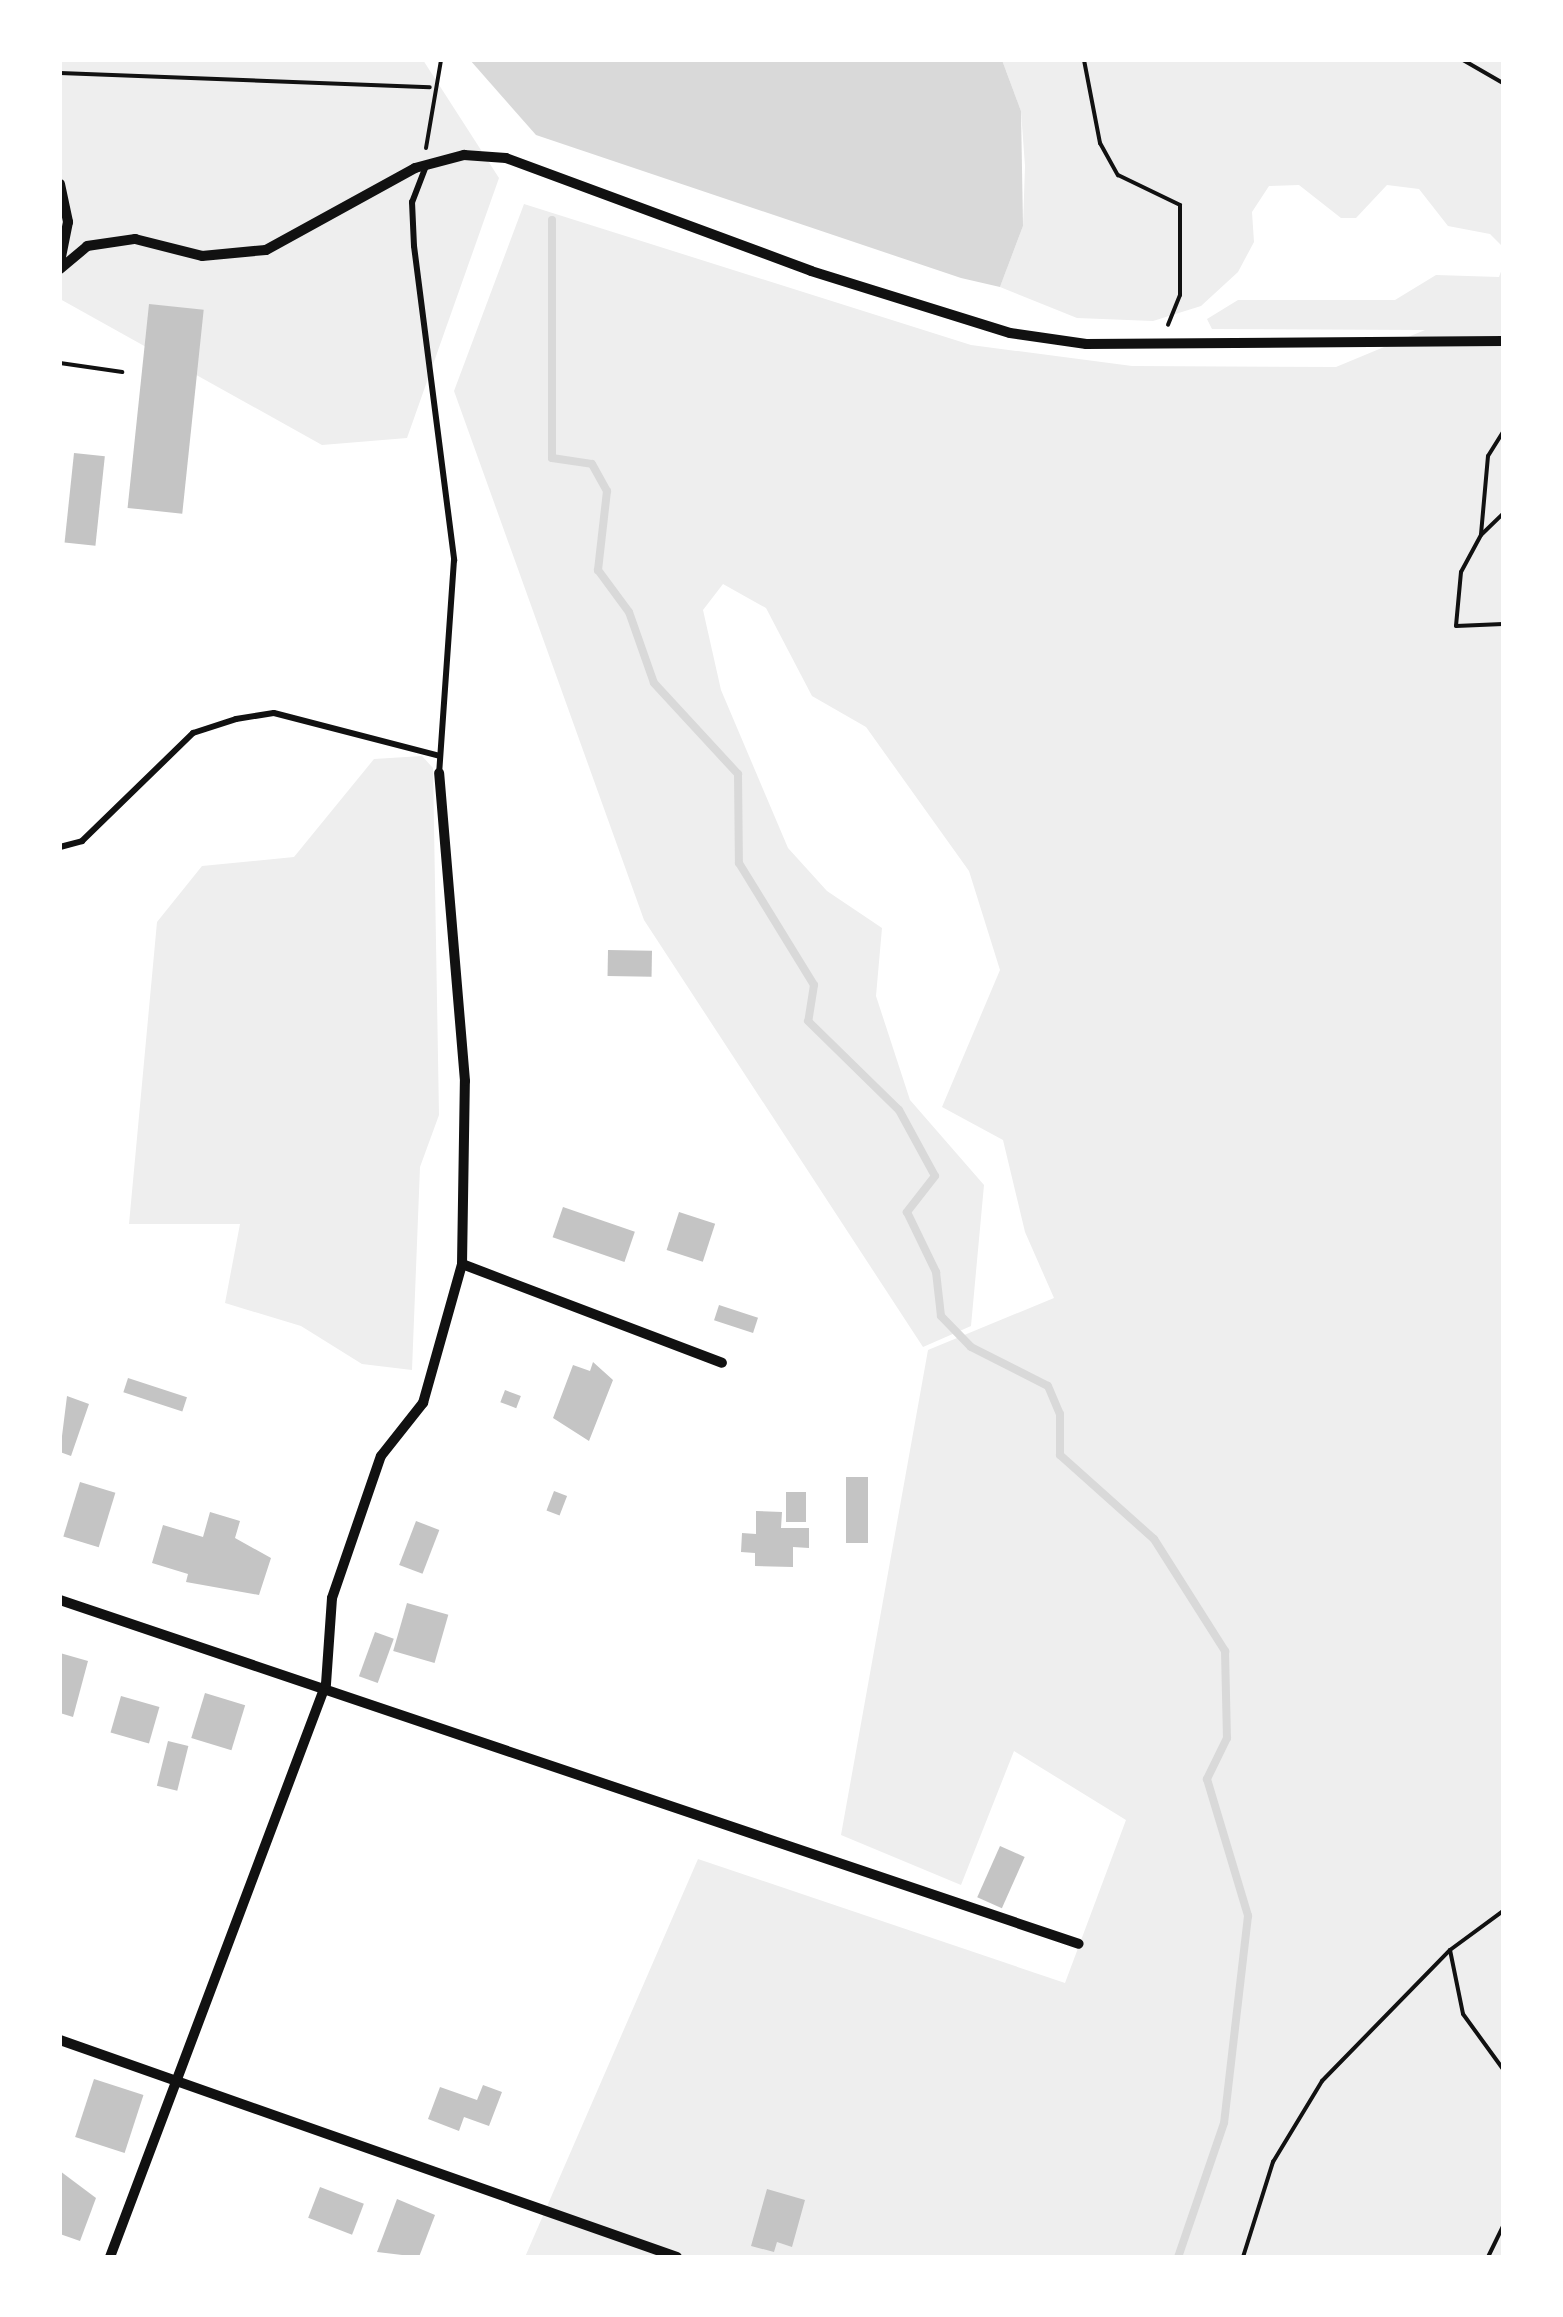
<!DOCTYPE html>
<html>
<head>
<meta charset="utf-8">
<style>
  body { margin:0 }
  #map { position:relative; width:1563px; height:2317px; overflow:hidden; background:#fff; font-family:"Alegreya Sans",sans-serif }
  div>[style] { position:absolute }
  .green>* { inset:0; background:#eee }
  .water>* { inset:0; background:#d9d9d9 }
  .stream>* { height:8px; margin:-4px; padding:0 4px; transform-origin:4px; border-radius:4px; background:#d9d9d9 }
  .building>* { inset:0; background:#c4c4c4; transform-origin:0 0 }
  .path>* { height:4px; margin:-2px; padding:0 2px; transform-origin:2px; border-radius:2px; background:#111 }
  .service>* { height:6px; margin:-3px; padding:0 3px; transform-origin:3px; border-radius:3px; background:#111 }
  .minor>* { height:10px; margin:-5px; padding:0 5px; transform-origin:5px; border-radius:5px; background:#111 }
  span { translate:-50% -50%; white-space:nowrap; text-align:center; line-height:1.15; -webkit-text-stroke:8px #fff; paint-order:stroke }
  .frame { position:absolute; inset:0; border:62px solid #fff; pointer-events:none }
</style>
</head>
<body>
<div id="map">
  <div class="green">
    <i style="clip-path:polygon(60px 60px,423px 60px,499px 178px,407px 438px,322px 445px,60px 299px)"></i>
    <i style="clip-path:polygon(1002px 60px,1503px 60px,1503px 247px,1490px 234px,1448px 226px,1419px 189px,1387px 185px,1356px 218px,1341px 218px,1299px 185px,1269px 186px,1252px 212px,1254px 242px,1238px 272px,1201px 306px,1153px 321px,1077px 318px,1000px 287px,1023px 226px,1025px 166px,1021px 111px)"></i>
    <i style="clip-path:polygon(524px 204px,971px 345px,1132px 366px,1336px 367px,1425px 330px,1212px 329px,1207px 319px,1238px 300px,1395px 300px,1436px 275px,1499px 277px,1503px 266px,1503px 2257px,525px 2257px,698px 1859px,1065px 1983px,1126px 1820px,1014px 1751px,961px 1885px,841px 1835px,928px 1350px,1054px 1298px,1025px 1232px,1003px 1140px,942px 1107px,1000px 970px,969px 871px,866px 727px,812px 696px,766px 608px,723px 584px,703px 610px,721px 690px,788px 848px,827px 891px,882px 928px,876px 996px,910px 1100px,984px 1185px,971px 1326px,923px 1347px,644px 920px,454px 391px)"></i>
    <i style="clip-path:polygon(422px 756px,433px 768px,439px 1115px,420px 1167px,412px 1370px,362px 1364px,301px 1326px,225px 1303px,240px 1224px,129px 1224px,157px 922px,202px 866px,294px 857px,374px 759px)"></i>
  </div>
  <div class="water">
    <i style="clip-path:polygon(470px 60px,1002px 60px,1021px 111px,1023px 226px,1000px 287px,961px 278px,536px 135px)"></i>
  </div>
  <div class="stream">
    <i style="left:552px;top:220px;width:238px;rotate:90deg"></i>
    <i style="left:552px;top:458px;width:40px;rotate:8.5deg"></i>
    <i style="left:592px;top:464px;width:31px;rotate:61deg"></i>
    <i style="left:607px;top:491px;width:80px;rotate:96.5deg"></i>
    <i style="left:598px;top:570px;width:52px;rotate:53.6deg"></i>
    <i style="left:629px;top:612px;width:75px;rotate:70.6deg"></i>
    <i style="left:654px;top:683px;width:124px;rotate:47.3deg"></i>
    <i style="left:738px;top:774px;width:89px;rotate:89.4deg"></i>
    <i style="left:739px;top:863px;width:143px;rotate:58.4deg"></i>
    <i style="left:814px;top:985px;width:36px;rotate:99deg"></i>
    <i style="left:808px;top:1021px;width:127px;rotate:44.4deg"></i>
    <i style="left:899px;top:1110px;width:75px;rotate:61.4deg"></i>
    <i style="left:935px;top:1176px;width:46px;rotate:127.9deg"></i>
    <i style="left:907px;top:1212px;width:67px;rotate:64.2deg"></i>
    <i style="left:936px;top:1272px;width:44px;rotate:83.5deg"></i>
    <i style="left:941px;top:1316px;width:43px;rotate:45.9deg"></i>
    <i style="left:971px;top:1347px;width:86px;rotate:26.9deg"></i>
    <i style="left:1048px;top:1386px;width:30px;rotate:67deg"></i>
    <i style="left:1060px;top:1414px;width:41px;rotate:90deg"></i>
    <i style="left:1060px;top:1455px;width:126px;rotate:41.8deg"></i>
    <i style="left:1154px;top:1539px;width:133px;rotate:57.6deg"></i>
    <i style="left:1225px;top:1651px;width:87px;rotate:88.7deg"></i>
    <i style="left:1227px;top:1738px;width:46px;rotate:116deg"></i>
    <i style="left:1207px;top:1779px;width:143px;rotate:73.3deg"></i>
    <i style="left:1248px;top:1916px;width:208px;rotate:96.6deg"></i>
    <i style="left:1224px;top:2123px;width:142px;rotate:108.9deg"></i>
  </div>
  <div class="building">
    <i style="left:149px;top:304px;width:55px;height:205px;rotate:6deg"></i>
    <i style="left:74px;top:453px;width:31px;height:90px;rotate:6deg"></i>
    <i style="left:608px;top:950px;width:44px;height:26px;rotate:1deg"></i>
    <i style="left:563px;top:1207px;width:76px;height:32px;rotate:19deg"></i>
    <i style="left:679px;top:1212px;width:38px;height:40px;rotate:18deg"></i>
    <i style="left:719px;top:1305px;width:41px;height:16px;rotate:18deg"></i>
    <i style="clip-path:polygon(593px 1362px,613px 1380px,589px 1441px,553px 1418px,573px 1365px,590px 1371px)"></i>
    <i style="left:128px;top:1378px;width:62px;height:15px;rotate:18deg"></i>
    <i style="left:505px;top:1390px;width:17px;height:13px;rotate:21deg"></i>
    <i style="clip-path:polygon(67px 1396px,89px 1404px,71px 1456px,60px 1452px)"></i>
    <i style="left:846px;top:1477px;width:22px;height:66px"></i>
    <i style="left:80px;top:1482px;width:37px;height:57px;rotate:17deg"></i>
    <i style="left:554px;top:1491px;width:14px;height:21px;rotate:21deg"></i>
    <i style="left:786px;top:1492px;width:20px;height:30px"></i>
    <i style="clip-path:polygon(756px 1511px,782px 1512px,781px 1528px,809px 1528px,809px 1548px,793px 1547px,793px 1567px,755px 1566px,755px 1553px,741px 1552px,742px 1533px,756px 1534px)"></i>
    <i style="clip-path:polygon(210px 1512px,240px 1521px,235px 1538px,271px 1558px,259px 1595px,186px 1582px,188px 1574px,152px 1563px,163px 1525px,203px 1537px)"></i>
    <i style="left:416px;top:1521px;width:25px;height:47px;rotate:21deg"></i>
    <i style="left:407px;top:1603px;width:43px;height:50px;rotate:16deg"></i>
    <i style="left:375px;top:1632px;width:20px;height:47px;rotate:20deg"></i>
    <i style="clip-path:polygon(60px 1653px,88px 1661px,73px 1717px,60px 1713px)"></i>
    <i style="left:205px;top:1693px;width:42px;height:47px;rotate:17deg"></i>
    <i style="left:121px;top:1696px;width:40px;height:38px;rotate:16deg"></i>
    <i style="left:168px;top:1741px;width:21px;height:46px;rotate:14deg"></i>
    <i style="left:1000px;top:1846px;width:27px;height:56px;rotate:24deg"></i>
    <i style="left:94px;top:2079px;width:52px;height:61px;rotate:18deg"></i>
    <i style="clip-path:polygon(483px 2085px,502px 2092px,489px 2126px,464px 2117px,459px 2131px,428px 2119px,440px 2087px,477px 2100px)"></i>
    <i style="clip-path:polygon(60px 2171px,96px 2198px,80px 2241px,60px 2234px)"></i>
    <i style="left:320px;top:2187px;width:47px;height:33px;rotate:21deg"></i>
    <i style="clip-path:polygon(767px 2189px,805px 2200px,792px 2247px,777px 2242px,774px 2252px,751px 2246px)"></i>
    <i style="clip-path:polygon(397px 2199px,435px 2215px,419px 2257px,377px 2252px)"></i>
  </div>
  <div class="path">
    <i style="left:1084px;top:60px;width:85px;rotate:79.1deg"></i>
    <i style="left:1100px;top:143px;width:37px;rotate:61deg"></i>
    <i style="left:1118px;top:175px;width:69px;rotate:25.8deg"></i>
    <i style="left:1180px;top:205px;width:90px;rotate:90deg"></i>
    <i style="left:1180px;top:295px;width:32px;rotate:112deg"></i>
    <i style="left:1463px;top:60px;width:46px;rotate:29.9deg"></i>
    <i style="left:60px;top:73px;width:370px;rotate:2.2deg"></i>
    <i style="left:426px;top:148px;width:89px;rotate:-80.3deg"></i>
    <i style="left:60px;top:363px;width:63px;rotate:8.3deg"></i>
    <i style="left:1503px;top:432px;width:28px;rotate:122deg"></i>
    <i style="left:1488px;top:456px;width:79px;rotate:95.1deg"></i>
    <i style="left:1481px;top:535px;width:42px;rotate:118.4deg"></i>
    <i style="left:1461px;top:572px;width:54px;rotate:95.3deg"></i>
    <i style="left:1456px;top:626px;width:47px;rotate:-2.4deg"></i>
    <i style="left:1481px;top:535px;width:30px;rotate:-44deg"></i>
    <i style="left:1450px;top:1950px;width:65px;rotate:78.5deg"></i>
    <i style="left:1463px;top:2014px;width:68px;rotate:54deg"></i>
    <i style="left:1243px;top:2257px;width:100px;rotate:-72.5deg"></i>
    <i style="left:1273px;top:2162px;width:95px;rotate:-58.8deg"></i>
    <i style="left:1322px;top:2081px;width:183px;rotate:-45.7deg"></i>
    <i style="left:1450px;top:1950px;width:66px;rotate:-36.3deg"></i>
    <i style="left:1488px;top:2257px;width:34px;rotate:-64deg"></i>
  </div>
  <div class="service">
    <i style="left:426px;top:166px;width:39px;rotate:111deg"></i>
    <i style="left:412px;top:202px;width:44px;rotate:87.4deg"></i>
    <i style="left:414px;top:246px;width:317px;rotate:82.7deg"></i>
    <i style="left:454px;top:560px;width:213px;rotate:94deg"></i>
    <i style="left:60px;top:847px;width:23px;rotate:-15deg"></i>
    <i style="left:82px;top:841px;width:155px;rotate:-44.2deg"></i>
    <i style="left:193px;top:733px;width:45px;rotate:-18deg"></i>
    <i style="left:236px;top:719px;width:38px;rotate:-9deg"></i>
    <i style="left:274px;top:713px;width:171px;rotate:14.5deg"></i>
  </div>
  <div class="minor">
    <i style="left:60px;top:184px;width:39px;rotate:78deg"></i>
    <i style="left:68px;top:222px;width:41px;rotate:101.3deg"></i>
    <i style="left:60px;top:269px;width:35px;rotate:-40deg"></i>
    <i style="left:87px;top:246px;width:49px;rotate:-8.3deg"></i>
    <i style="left:135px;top:239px;width:69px;rotate:14.2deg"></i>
    <i style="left:202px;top:256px;width:64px;rotate:-5.4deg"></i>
    <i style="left:266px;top:250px;width:170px;rotate:-28.8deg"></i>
    <i style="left:415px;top:168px;width:51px;rotate:-14.9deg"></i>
    <i style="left:464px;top:155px;width:42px;rotate:4.1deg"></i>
    <i style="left:506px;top:158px;width:325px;rotate:20.3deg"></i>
    <i style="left:811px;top:271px;width:208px;rotate:17.3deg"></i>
    <i style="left:1010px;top:333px;width:77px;rotate:8.2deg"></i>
    <i style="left:1086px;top:344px;width:417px;rotate:-0.4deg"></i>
    <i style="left:462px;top:1264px;width:278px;rotate:20.8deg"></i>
    <i style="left:60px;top:1600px;width:1075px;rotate:18.65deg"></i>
    <i style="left:60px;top:2040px;width:654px;rotate:19.38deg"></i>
    <i style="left:110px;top:2257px;width:612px;rotate:-69.35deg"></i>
    <i style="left:326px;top:1684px;width:86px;rotate:-86deg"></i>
    <i style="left:332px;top:1598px;width:150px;rotate:-71deg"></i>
    <i style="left:381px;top:1456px;width:68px;rotate:-51.6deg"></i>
    <i style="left:423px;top:1403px;width:144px;rotate:-74.3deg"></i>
    <i style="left:462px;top:1264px;width:183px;rotate:-89.1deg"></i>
    <i style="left:465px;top:1081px;width:309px;rotate:-94.8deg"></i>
  </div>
  <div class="frame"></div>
</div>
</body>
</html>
